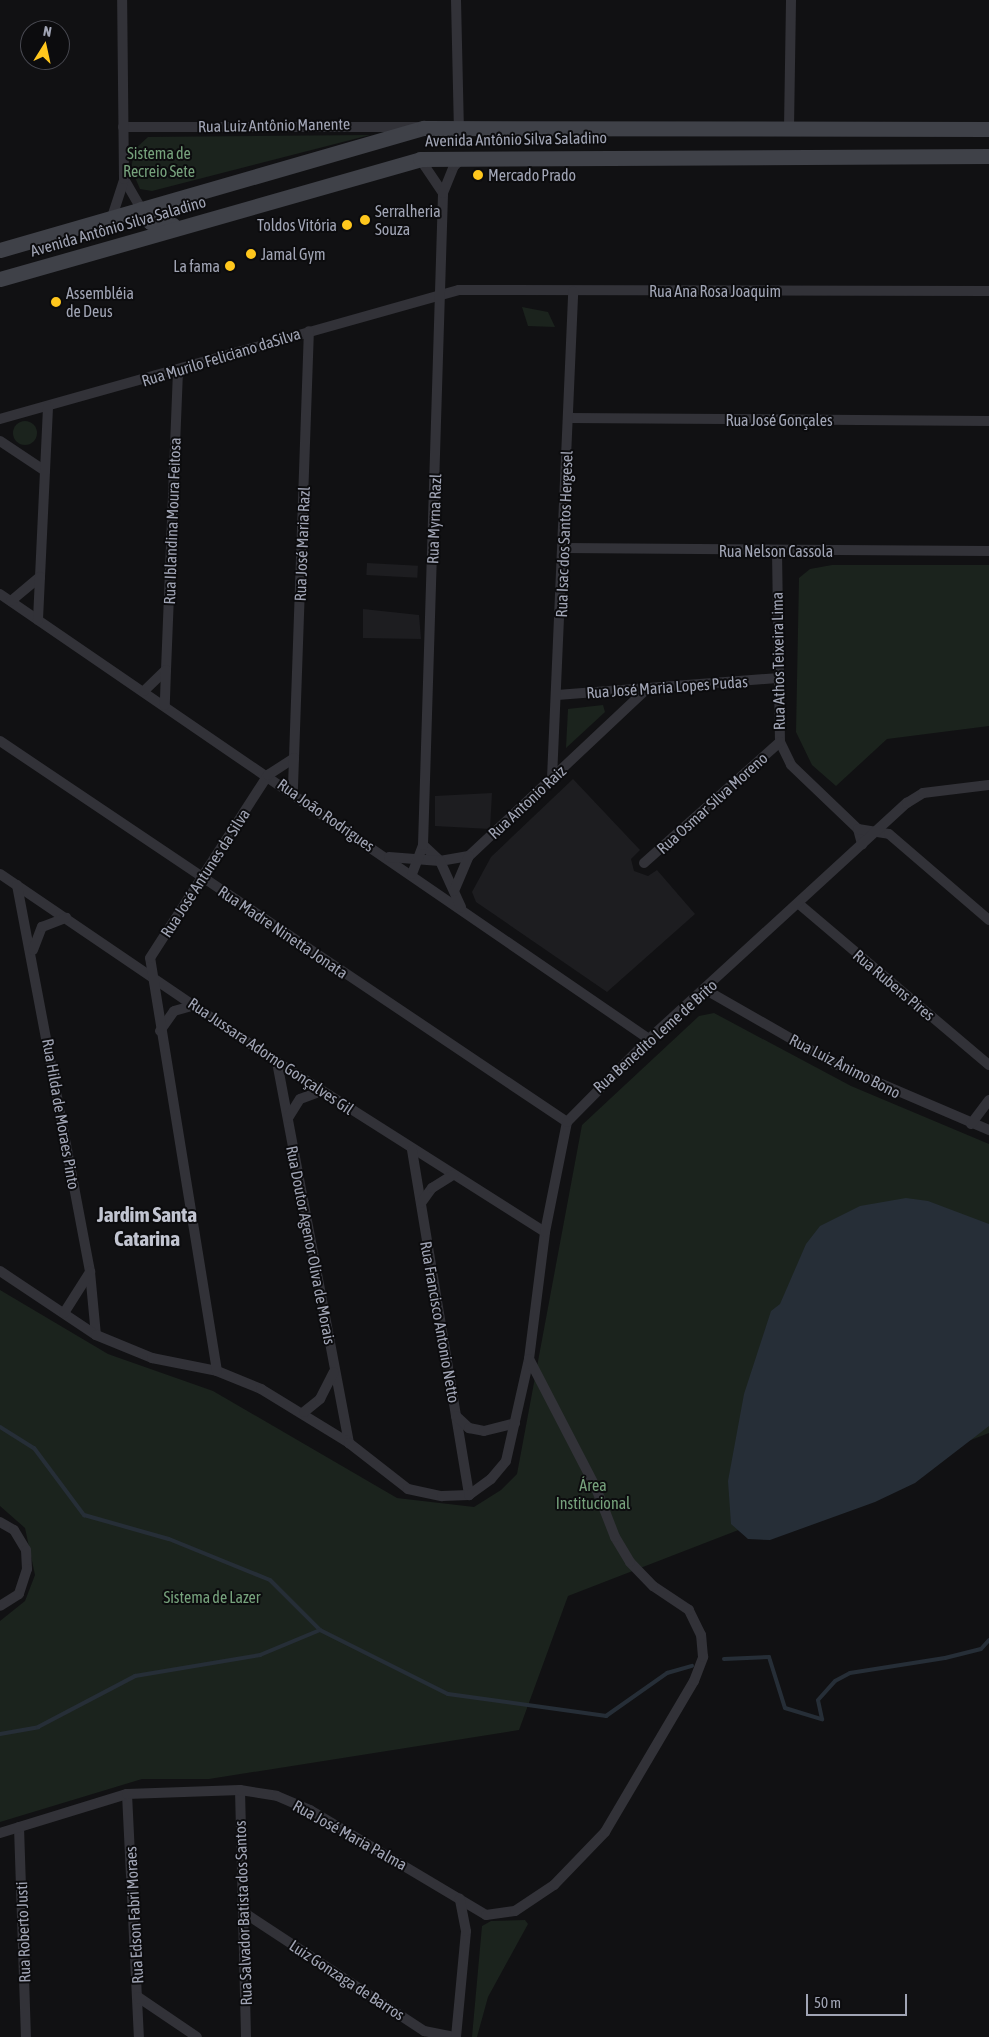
<!DOCTYPE html>
<html>
<head>
<meta charset="utf-8">
<style>
  body { margin:0 }
  #map { position:relative; width:989px; height:2037px; overflow:hidden; background:#111113; font-family:"Asap Condensed",sans-serif }
  div>[style] { position:absolute }
  .built>* { inset:0; background:#1d1d20; transform-origin:0 0 }
  .green>* { inset:0; background:#1b231d }
  .round { border-radius:50% }
  .water>* { inset:0; background:#262e37 }
  .stream>* { height:4px; margin:-2px; padding:0 2px; transform-origin:2px; border-radius:2px; background:#262e37 }
  .minor>* { height:10px; margin:-5px; padding:0 5px; transform-origin:5px; border-radius:5px; background:#323238 }
  .secondary>* { height:15px; margin:-7.5px; padding:0 7.5px; transform-origin:7.5px; border-radius:7.5px; background:#3f4148 }
  .dots>* { width:14px; height:14px; translate:-50% -50%; box-sizing:border-box; border:2px solid #0c0c0e; border-radius:50% }
  span { translate:-50% -50%; white-space:nowrap; text-align:center; line-height:1.15; -webkit-text-stroke:4px #0c0c0e; paint-order:stroke }
  .street-label { font-size:16px; color:#a1a5b5 }
  .park-label { font-size:16px; color:#76a27c }
  .poi-label { font-size:16px; color:#a1a5b5 }
  .left { translate:0 -50%; text-align:left }
  .right { translate:-100% -50%; text-align:right }
  .district-label { font-size:21px; color:#c2c5d1; font-weight:700 }
  .north { position:absolute; left:20px; top:20px; width:50px; height:50px; box-sizing:border-box; background:#0c0c0e; border:1px solid #484951; border-radius:50%; rotate:10deg; font-size:14px; font-weight:700; line-height:20px; text-align:center; color:#a1a5b5 }
  .north::after { content:''; display:block; margin:auto; width:18px; height:22px; background:#ffc71d; clip-path:polygon(50% 0,100% 100%,50% 72%,0 100%) }
  .scale { position:absolute; left:806px; top:1994px; width:101px; height:22px; box-sizing:border-box; border:2px solid #a1a5b5; border-top:0; padding-left:6px; font-size:15px; line-height:18px; white-space:nowrap; color:#a1a5b5; -webkit-text-stroke:4px #0c0c0e; paint-order:stroke }
</style>
</head>
<body>
<div id="map">
  <div class="built">
    <i style="left:367px;top:563px;width:51px;height:12px;rotate:3deg"></i>
    <i style="clip-path:polygon(363px 609px,419px 615px,421px 639px,363px 638px)"></i>
    <i style="clip-path:polygon(573px 779px,640px 850px,631px 859px,634px 871px,648px 876px,657px 870px,695px 914px,607px 992px,476px 902px,472px 892px,491px 857px)"></i>
    <i style="clip-path:polygon(492px 793px,490px 829px,435px 826px,435px 796px)"></i>
  </div>
  <div class="green">
    <i style="clip-path:polygon(370px 135px,152px 191px,140px 189px,131px 168px,135px 149px,148px 137px)"></i>
    <i style="clip-path:polygon(522px 307px,548px 312px,555px 327px,528px 326px)"></i>
    <i class="round" style="left:13px;top:421px;width:24px;height:24px"></i>
    <i style="clip-path:polygon(832px 565px,989px 565px,989px 726px,887px 739px,836px 786px,812px 765px,796px 732px,799px 578px,810px 569px)"></i>
    <i style="clip-path:polygon(603px 705px,605px 712px,566px 748px,568px 709px)"></i>
    <i style="clip-path:polygon(714px 1013px,851px 1086px,989px 1144px,989px 1433px,568px 1596px,519px 1730px,209px 1779px,142px 1779px,0 1822px,0 1621px,25px 1601px,35px 1575px,25px 1528px,0 1506px,0 1290px,108px 1354px,213px 1391px,397px 1498px,474px 1507px,501px 1490px,517px 1474px,582px 1125px,699px 1016px)"></i>
    <i style="clip-path:polygon(525px 1920px,528px 1924px,488px 1997px,477px 2037px,472px 2037px,482px 1926px,491px 1921px)"></i>
  </div>
  <div class="water">
    <i style="clip-path:polygon(906px 1198px,928px 1201px,989px 1224px,989px 1426px,915px 1483px,875px 1502px,770px 1540px,748px 1539px,731px 1524px,728px 1481px,744px 1394px,771px 1311px,780px 1304px,806px 1244px,820px 1226px,860px 1206px)"></i>
  </div>
  <div class="stream">
    <i style="left:0;top:1427px;width:40px;rotate:32deg"></i>
    <i style="left:34px;top:1448px;width:84px;rotate:53.3deg"></i>
    <i style="left:84px;top:1515px;width:88px;rotate:15.8deg"></i>
    <i style="left:169px;top:1539px;width:109px;rotate:22.1deg"></i>
    <i style="left:270px;top:1580px;width:71px;rotate:45deg"></i>
    <i style="left:724px;top:1659px;width:45px;rotate:-2.5deg"></i>
    <i style="left:769px;top:1657px;width:53px;rotate:72.6deg"></i>
    <i style="left:785px;top:1708px;width:39px;rotate:17deg"></i>
    <i style="left:822px;top:1719px;width:19px;rotate:-102deg"></i>
    <i style="left:818px;top:1700px;width:25px;rotate:-48deg"></i>
    <i style="left:835px;top:1681px;width:17px;rotate:-28deg"></i>
    <i style="left:850px;top:1673px;width:96px;rotate:-9deg"></i>
    <i style="left:945px;top:1658px;width:37px;rotate:-14deg"></i>
    <i style="left:981px;top:1649px;width:12px;rotate:-48deg"></i>
    <i style="left:0;top:1734px;width:39px;rotate:-10deg"></i>
    <i style="left:38px;top:1727px;width:110px;rotate:-27.7deg"></i>
    <i style="left:135px;top:1676px;width:127px;rotate:-9.5deg"></i>
    <i style="left:260px;top:1655px;width:65px;rotate:-22.6deg"></i>
    <i style="left:320px;top:1630px;width:143px;rotate:26.6deg"></i>
    <i style="left:448px;top:1694px;width:160px;rotate:7.9deg"></i>
    <i style="left:606px;top:1716px;width:75px;rotate:-35.2deg"></i>
    <i style="left:667px;top:1673px;width:26px;rotate:-16deg"></i>
  </div>
  <div class="minor">
    <i style="left:456px;top:0;width:128px;rotate:88.7deg"></i>
    <i style="left:123px;top:127px;width:293px"></i>
    <i style="left:789px;top:128px;width:128px;rotate:-89.1deg"></i>
    <i style="left:420px;top:159px;width:41px;rotate:55.9deg"></i>
    <i style="left:124px;top:179px;width:34px;rotate:60deg"></i>
    <i style="left:112px;top:217px;width:40px;rotate:-72deg"></i>
    <i style="left:124px;top:179px;width:179px;rotate:-90.6deg"></i>
    <i style="left:568px;top:418px;width:421px;rotate:0.4deg"></i>
    <i style="left:0;top:419px;width:477px;rotate:-15.7deg"></i>
    <i style="left:459px;top:290px;width:530px;rotate:0.11deg"></i>
    <i style="left:0;top:441px;width:54px;rotate:33.7deg"></i>
    <i style="left:564px;top:548px;width:425px;rotate:0.4deg"></i>
    <i style="left:777px;top:552px;width:190px;rotate:89.1deg"></i>
    <i style="left:780px;top:742px;width:25px;rotate:64deg"></i>
    <i style="left:791px;top:765px;width:93px;rotate:43.7deg"></i>
    <i style="left:858px;top:829px;width:16px;rotate:75deg"></i>
    <i style="left:40px;top:577px;width:171px;rotate:-87.3deg"></i>
    <i style="left:0;top:594px;width:787px;rotate:34.44deg"></i>
    <i style="left:11px;top:601px;width:38px;rotate:-40deg"></i>
    <i style="left:40px;top:577px;width:43px;rotate:92.7deg"></i>
    <i style="left:166px;top:670px;width:299px;rotate:-87.7deg"></i>
    <i style="left:144px;top:691px;width:30px;rotate:-44deg"></i>
    <i style="left:166px;top:670px;width:35px;rotate:92deg"></i>
    <i style="left:557px;top:695px;width:220px;rotate:-4.4deg"></i>
    <i style="left:0;top:741px;width:683px;rotate:33.9deg"></i>
    <i style="left:294px;top:758px;width:427px;rotate:-88deg"></i>
    <i style="left:552px;top:778px;width:487px;rotate:-87.5deg"></i>
    <i style="left:858px;top:829px;width:31px;rotate:9deg"></i>
    <i style="left:889px;top:834px;width:132px;rotate:40.7deg"></i>
    <i style="left:423px;top:845px;width:23px;rotate:43deg"></i>
    <i style="left:440px;top:861px;width:29px;rotate:-10deg"></i>
    <i style="left:469px;top:856px;width:244px;rotate:-43.2deg"></i>
    <i style="left:389px;top:857px;width:51px;rotate:4.5deg"></i>
    <i style="left:440px;top:861px;width:51px;rotate:65.5deg"></i>
    <i style="left:644px;top:863px;width:182px;rotate:-41.7deg"></i>
    <i style="left:0;top:874px;width:335px;rotate:34.2deg"></i>
    <i style="left:277px;top:1062px;width:317px;rotate:32.4deg"></i>
    <i style="left:412px;top:874px;width:31px;rotate:-69deg"></i>
    <i style="left:423px;top:845px;width:652px;rotate:-88.24deg"></i>
    <i style="left:443px;top:193px;width:29px;rotate:-68deg"></i>
    <i style="left:454px;top:166px;width:13px;rotate:-42deg"></i>
    <i style="left:17px;top:885px;width:394px;rotate:79.3deg"></i>
    <i style="left:90px;top:1272px;width:63px;rotate:84.6deg"></i>
    <i style="left:454px;top:891px;width:38px;rotate:-67deg"></i>
    <i style="left:799px;top:904px;width:249px;rotate:40.3deg"></i>
    <i style="left:33px;top:950px;width:25px;rotate:-69deg"></i>
    <i style="left:42px;top:927px;width:26px;rotate:-21deg"></i>
    <i style="left:706px;top:990px;width:149px;rotate:29.8deg"></i>
    <i style="left:835px;top:1064px;width:168px;rotate:23.2deg"></i>
    <i style="left:160px;top:1031px;width:24px;rotate:-55deg"></i>
    <i style="left:174px;top:1011px;width:22px;rotate:-16deg"></i>
    <i style="left:277px;top:1062px;width:388px;rotate:79.3deg"></i>
    <i style="left:288px;top:1118px;width:22px;rotate:-58deg"></i>
    <i style="left:300px;top:1099px;width:23px;rotate:-20deg"></i>
    <i style="left:971px;top:1124px;width:30px;rotate:-53deg"></i>
    <i style="left:412px;top:1150px;width:350px;rotate:80.6deg"></i>
    <i style="left:421px;top:1203px;width:19px;rotate:-54deg"></i>
    <i style="left:432px;top:1188px;width:25px;rotate:-32deg"></i>
    <i style="left:0;top:1271px;width:115px;rotate:33.7deg"></i>
    <i style="left:96px;top:1335px;width:61px;rotate:22.3deg"></i>
    <i style="left:152px;top:1358px;width:66px;rotate:11.3deg"></i>
    <i style="left:217px;top:1371px;width:48px;rotate:22.2deg"></i>
    <i style="left:261px;top:1389px;width:103px;rotate:31.5deg"></i>
    <i style="left:349px;top:1443px;width:75px;rotate:37.9deg"></i>
    <i style="left:408px;top:1489px;width:35px;rotate:12deg"></i>
    <i style="left:442px;top:1496px;width:27px;rotate:-2deg"></i>
    <i style="left:64px;top:1313px;width:49px;rotate:-57.6deg"></i>
    <i style="left:217px;top:1371px;width:418px;rotate:-99.2deg"></i>
    <i style="left:150px;top:958px;width:218px;rotate:-57.2deg"></i>
    <i style="left:268px;top:775px;width:31px;rotate:-33deg"></i>
    <i style="left:294px;top:758px;width:34px;rotate:92deg"></i>
    <i style="left:304px;top:1412px;width:21px;rotate:-39deg"></i>
    <i style="left:320px;top:1399px;width:30px;rotate:-63deg"></i>
    <i style="left:456px;top:1416px;width:18px;rotate:43deg"></i>
    <i style="left:469px;top:1428px;width:15px;rotate:11deg"></i>
    <i style="left:484px;top:1431px;width:32px;rotate:-14deg"></i>
    <i style="left:469px;top:1495px;width:27px;rotate:-36deg"></i>
    <i style="left:491px;top:1479px;width:23px;rotate:-50deg"></i>
    <i style="left:506px;top:1461px;width:105px;rotate:-77.3deg"></i>
    <i style="left:529px;top:1359px;width:128px;rotate:-82.8deg"></i>
    <i style="left:545px;top:1232px;width:112px;rotate:-78.7deg"></i>
    <i style="left:567px;top:1122px;width:117px;rotate:-45.3deg"></i>
    <i style="left:649px;top:1039px;width:350px;rotate:-42.5deg"></i>
    <i style="left:907px;top:803px;width:19px;rotate:-32deg"></i>
    <i style="left:923px;top:793px;width:66px;rotate:-6.9deg"></i>
    <i style="left:0;top:1522px;width:16px;rotate:30deg"></i>
    <i style="left:14px;top:1530px;width:23px;rotate:59deg"></i>
    <i style="left:26px;top:1550px;width:19px;rotate:87deg"></i>
    <i style="left:27px;top:1569px;width:26px;rotate:108deg"></i>
    <i style="left:19px;top:1594px;width:22px;rotate:148deg"></i>
    <i style="left:240px;top:1790px;width:247px;rotate:88.6deg"></i>
    <i style="left:127px;top:1794px;width:243px;rotate:87.2deg"></i>
    <i style="left:19px;top:1827px;width:210px;rotate:88.1deg"></i>
    <i style="left:0;top:1833px;width:133px;rotate:-17.1deg"></i>
    <i style="left:127px;top:1794px;width:113px;rotate:-2deg"></i>
    <i style="left:240px;top:1790px;width:37px;rotate:9deg"></i>
    <i style="left:277px;top:1796px;width:36px;rotate:23deg"></i>
    <i style="left:310px;top:1810px;width:205px;rotate:30.8deg"></i>
    <i style="left:486px;top:1915px;width:29px;rotate:-8deg"></i>
    <i style="left:515px;top:1911px;width:47px;rotate:-33.7deg"></i>
    <i style="left:554px;top:1885px;width:74px;rotate:-46.1deg"></i>
    <i style="left:605px;top:1832px;width:175px;rotate:-59.5deg"></i>
    <i style="left:694px;top:1681px;width:26px;rotate:-69deg"></i>
    <i style="left:703px;top:1657px;width:22px;rotate:-95deg"></i>
    <i style="left:701px;top:1635px;width:28px;rotate:-116deg"></i>
    <i style="left:689px;top:1610px;width:43px;rotate:-146.3deg"></i>
    <i style="left:653px;top:1586px;width:33px;rotate:-134deg"></i>
    <i style="left:630px;top:1562px;width:29px;rotate:-121deg"></i>
    <i style="left:615px;top:1537px;width:53px;rotate:-111.2deg"></i>
    <i style="left:596px;top:1488px;width:145px;rotate:-117.4deg"></i>
    <i style="left:243px;top:1912px;width:217px;rotate:33.3deg"></i>
    <i style="left:424px;top:2031px;width:32px;rotate:11deg"></i>
    <i style="left:138px;top:1997px;width:71px;rotate:34.1deg"></i>
    <i style="left:456px;top:2037px;width:106px;rotate:-84.6deg"></i>
    <i style="left:466px;top:1931px;width:33px;rotate:-101deg"></i>
  </div>
  <div class="secondary">
    <i style="left:141px;top:209px;width:16px;rotate:55deg"></i>
    <i style="left:150px;top:222px;width:23px;rotate:7deg"></i>
    <i style="left:0;top:250px;width:441px;rotate:-16.1deg"></i>
    <i style="left:424px;top:128px;width:565px;rotate:0.1deg"></i>
    <i style="left:0;top:279px;width:437px;rotate:-15.9deg"></i>
    <i style="left:420px;top:159px;width:569px;rotate:-0.3deg"></i>
  </div>
  <div class="dots">
    <i style="left:478px;top:175px;background:#ffc71d"></i>
    <i style="left:365px;top:220px;background:#ffc71d"></i>
    <i style="left:347px;top:225px;background:#ffc71d"></i>
    <i style="left:251px;top:254px;background:#ffc71d"></i>
    <i style="left:230px;top:266px;background:#ffc71d"></i>
    <i style="left:56px;top:302px;background:#ffc71d"></i>
  </div>
  <div class="street-label">
    <span style="left:274px;top:125px;rotate:-1deg">Rua Luiz Antônio Manente</span>
    <span style="left:516px;top:139px;rotate:-1deg">Avenida Antônio Silva Saladino</span>
    <span style="left:118px;top:226px;rotate:-16deg">Avenida Antônio Silva Saladino</span>
    <span style="left:715px;top:291px">Rua Ana Rosa Joaquim</span>
    <span style="left:221px;top:357px;rotate:-17deg">Rua Murilo Feliciano daSilva</span>
    <span style="left:779px;top:420px">Rua José Gonçales</span>
    <span style="left:434px;top:519px;rotate:-88deg">Rua Myrna Razl</span>
    <span style="left:172px;top:521px;rotate:-88deg">Rua Iblandina Moura Feitosa</span>
    <span style="left:564px;top:534px;rotate:-88deg">Rua Isac dos Santos Hergesel</span>
    <span style="left:302px;top:544px;rotate:-88deg">Rua José Maria Razl</span>
    <span style="left:776px;top:551px">Rua Nelson Cassola</span>
    <span style="left:778px;top:661px;rotate:-91deg">Rua Athos Teixeira Lima</span>
    <span style="left:667px;top:687px;rotate:-4deg">Rua José Maria Lopes Pudas</span>
    <span style="left:527px;top:802px;rotate:-43deg">Rua Antonio Raiz</span>
    <span style="left:712px;top:803px;rotate:-42deg">Rua Osmar Silva Moreno</span>
    <span style="left:326px;top:815px;rotate:35deg">Rua João Rodrigues</span>
    <span style="left:205px;top:873px;rotate:-57deg">Rua José Antunes da Silva</span>
    <span style="left:283px;top:932px;rotate:34deg">Rua Madre Ninetta Jonata</span>
    <span style="left:894px;top:985px;rotate:40deg">Rua Rubens Pires</span>
    <span style="left:655px;top:1036px;rotate:-42deg">Rua Benedito Leme de Brito</span>
    <span style="left:271px;top:1056px;rotate:34deg">Rua Jussara Adorno Gonçalves Gil</span>
    <span style="left:845px;top:1066px;rotate:27deg">Rua Luiz Ânimo Bono</span>
    <span style="left:61px;top:1114px;rotate:80deg">Rua Hilda de Moraes Pinto</span>
    <span style="left:311px;top:1245px;rotate:79deg">Rua Doutor Agenor Oliva de Morais</span>
    <span style="left:440px;top:1322px;rotate:80deg">Rua Francisco Antonio Netto</span>
    <span style="left:350px;top:1835px;rotate:29deg">Rua José Maria Palma</span>
    <span style="left:243px;top:1913px;rotate:-92deg">Rua Salvador Batista dos Santos</span>
    <span style="left:134px;top:1915px;rotate:-93deg">Rua Edson Fabri Moraes</span>
    <span style="left:23px;top:1932px;rotate:-92deg">Rua Roberto Justi</span>
    <span style="left:347px;top:1980px;rotate:33deg">Luiz Gonzaga de Barros</span>
  </div>
  <div class="park-label">
    <span style="left:159px;top:162px">Sistema de<br>Recreio Sete</span>
    <span style="left:593px;top:1494px">Área<br>Institucional</span>
    <span style="left:212px;top:1597px">Sistema de Lazer</span>
  </div>
  <div class="poi-label">
    <span class="left" style="left:488px;top:175px">Mercado Prado</span>
    <span class="left" style="left:375px;top:220px">Serralheria<br>Souza</span>
    <span class="right" style="left:337px;top:225px">Toldos Vitória</span>
    <span class="left" style="left:261px;top:254px">Jamal Gym</span>
    <span class="right" style="left:220px;top:266px">La fama</span>
    <span class="left" style="left:66px;top:302px">Assembléia<br>de Deus</span>
  </div>
  <div class="district-label">
    <span style="left:147px;top:1226px">Jardim Santa<br>Catarina</span>
  </div>
  <div class="north">N</div>
  <div class="scale">50 m</div>
</div>
</body>
</html>
